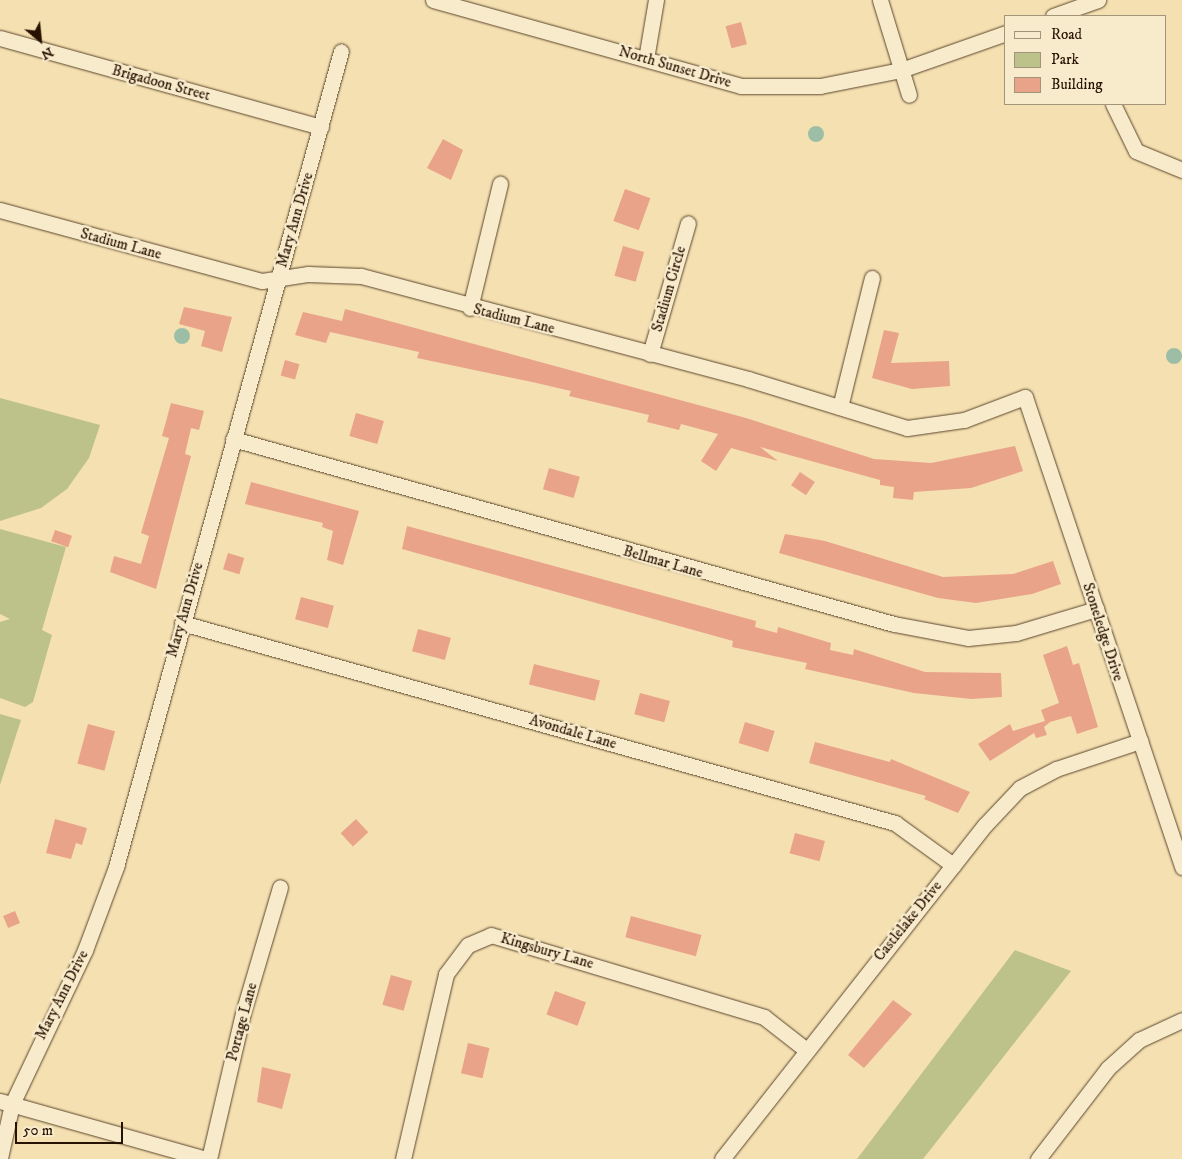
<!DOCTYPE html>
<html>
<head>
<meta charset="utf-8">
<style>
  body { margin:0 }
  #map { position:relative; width:1182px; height:1159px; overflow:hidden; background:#f5e0b1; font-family:"IM FELL DW Pica",serif }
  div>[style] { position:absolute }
  .green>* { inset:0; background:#bdc28a }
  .water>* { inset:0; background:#9dbea6 }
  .round { border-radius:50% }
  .building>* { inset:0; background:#e9a389; transform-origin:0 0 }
  .roads { filter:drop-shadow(0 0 1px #5a452c) drop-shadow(0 0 1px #5a452c) }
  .street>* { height:15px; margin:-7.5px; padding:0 7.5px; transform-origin:7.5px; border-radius:7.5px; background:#f8ebcc }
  span { translate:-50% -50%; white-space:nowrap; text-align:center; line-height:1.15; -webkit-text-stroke:5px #f8ebcc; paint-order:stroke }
  .street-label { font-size:15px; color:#271100 }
  .legend { position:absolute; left:1004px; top:15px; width:162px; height:90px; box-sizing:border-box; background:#f8ebcc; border:1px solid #a4947a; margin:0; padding:6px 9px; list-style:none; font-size:15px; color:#271100 }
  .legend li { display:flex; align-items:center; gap:10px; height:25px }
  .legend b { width:25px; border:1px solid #a4947a }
  .north { position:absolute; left:15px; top:15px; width:50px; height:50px; -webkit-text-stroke:4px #f8ebcc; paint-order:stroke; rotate:152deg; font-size:14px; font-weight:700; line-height:20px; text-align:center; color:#271100 }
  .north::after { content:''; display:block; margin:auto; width:18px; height:22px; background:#271100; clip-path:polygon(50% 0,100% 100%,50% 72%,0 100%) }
  .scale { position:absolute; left:15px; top:1122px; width:108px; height:22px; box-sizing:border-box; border:2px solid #271100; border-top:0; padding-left:6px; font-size:15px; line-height:18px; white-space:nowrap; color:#271100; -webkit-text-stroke:4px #f8ebcc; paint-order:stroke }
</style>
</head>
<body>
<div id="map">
  <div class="green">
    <i style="clip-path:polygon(0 398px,100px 425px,89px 458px,67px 489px,41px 508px,0 521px)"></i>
    <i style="clip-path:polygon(0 529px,66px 547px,42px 630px,52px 635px,33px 702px,25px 707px,0 698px,0 622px,10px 619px,0 614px)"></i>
    <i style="clip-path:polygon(0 714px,21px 720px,0 785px)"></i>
    <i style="clip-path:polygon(1015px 950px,1071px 971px,923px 1159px,857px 1159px)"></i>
  </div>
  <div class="water">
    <i class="round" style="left:808px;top:126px;width:16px;height:16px"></i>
    <i class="round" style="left:174px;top:328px;width:16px;height:16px"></i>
    <i class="round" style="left:1166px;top:348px;width:16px;height:16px"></i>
  </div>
  <div class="building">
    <i style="left:741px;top:22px;width:23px;height:16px;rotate:75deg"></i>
    <i style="clip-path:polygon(443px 139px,463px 150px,451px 180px,427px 168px)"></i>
    <i style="left:625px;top:189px;width:27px;height:34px;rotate:20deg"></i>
    <i style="left:623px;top:246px;width:22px;height:31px;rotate:16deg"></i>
    <i style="clip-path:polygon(184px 307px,232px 317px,222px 352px,201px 346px,205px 331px,179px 324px)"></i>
    <i style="clip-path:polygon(345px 309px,746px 418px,874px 459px,931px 463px,1015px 446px,1023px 471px,971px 488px,914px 492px,913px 500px,893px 498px,894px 487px,880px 485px,880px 480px,760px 447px,778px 461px,731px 448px,716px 471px,701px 461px,718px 434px,681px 424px,679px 430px,647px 422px,649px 415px,569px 396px,571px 391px,532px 382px,417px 358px,419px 352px,330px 332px,326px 343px,295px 335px,303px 312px,342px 321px)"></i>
    <i style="clip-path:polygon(884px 330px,899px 333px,891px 363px,949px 361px,950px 386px,912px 389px,872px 378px)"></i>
    <i style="left:285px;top:360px;width:15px;height:16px;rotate:16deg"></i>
    <i style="clip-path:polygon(171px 403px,204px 411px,199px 430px,191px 428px,185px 454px,191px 456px,156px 589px,110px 572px,114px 556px,141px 564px,149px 536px,141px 533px,169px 438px,162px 436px)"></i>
    <i style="left:356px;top:413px;width:29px;height:24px;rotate:16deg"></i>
    <i style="left:549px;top:468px;width:32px;height:22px;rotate:16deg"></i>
    <i style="left:800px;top:472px;width:18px;height:16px;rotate:34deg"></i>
    <i style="clip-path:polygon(251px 482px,359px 511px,343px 565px,327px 560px,333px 531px,322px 527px,323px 523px,245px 504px)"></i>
    <i style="clip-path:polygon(407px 526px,756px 621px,755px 627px,777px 633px,778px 627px,831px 643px,830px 650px,853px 655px,854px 649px,925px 672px,1001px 673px,1002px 697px,971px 699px,914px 693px,805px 669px,807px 663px,732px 647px,733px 641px,402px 549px)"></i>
    <i style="left:55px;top:530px;width:18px;height:12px;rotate:19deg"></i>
    <i style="clip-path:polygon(785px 534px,825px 541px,943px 577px,1013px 574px,1053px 561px,1061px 584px,1032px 594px,976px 603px,938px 598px,779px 553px)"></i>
    <i style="left:228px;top:553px;width:17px;height:17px;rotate:17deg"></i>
    <i style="left:301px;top:597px;width:34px;height:23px;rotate:15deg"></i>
    <i style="left:418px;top:629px;width:34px;height:23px;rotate:15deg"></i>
    <i style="clip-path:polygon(1067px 646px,1073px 665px,1079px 663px,1098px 727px,1077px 734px,1071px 716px,1050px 722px,1044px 727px,1047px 735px,1036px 738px,1034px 733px,990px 761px,978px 744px,1010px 724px,1013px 731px,1045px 721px,1041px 710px,1059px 703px,1043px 655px)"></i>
    <i style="left:534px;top:664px;width:68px;height:21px;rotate:14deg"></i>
    <i style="left:640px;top:693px;width:31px;height:22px;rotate:15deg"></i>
    <i style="left:745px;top:722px;width:31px;height:22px;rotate:17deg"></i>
    <i style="left:88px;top:724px;width:28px;height:41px;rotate:15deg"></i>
    <i style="clip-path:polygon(815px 742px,890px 762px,891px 759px,970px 792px,958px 813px,924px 799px,926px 796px,809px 763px)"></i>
    <i style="clip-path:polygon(55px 819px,87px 828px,82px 845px,76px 843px,71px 859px,46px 853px)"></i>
    <i style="left:356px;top:819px;width:18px;height:21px;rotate:47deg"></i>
    <i style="left:795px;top:833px;width:31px;height:21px;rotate:15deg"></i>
    <i style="left:15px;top:911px;width:13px;height:13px;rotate:67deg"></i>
    <i style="left:631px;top:916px;width:73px;height:22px;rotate:15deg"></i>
    <i style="left:391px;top:975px;width:22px;height:31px;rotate:16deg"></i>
    <i style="left:555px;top:991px;width:33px;height:25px;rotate:20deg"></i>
    <i style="clip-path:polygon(893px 1000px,912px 1014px,864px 1068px,848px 1055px)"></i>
    <i style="left:468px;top:1043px;width:22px;height:31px;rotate:13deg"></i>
    <i style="clip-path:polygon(262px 1067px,291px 1074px,282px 1109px,257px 1102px)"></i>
  </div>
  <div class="roads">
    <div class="street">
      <i style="left:433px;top:0;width:320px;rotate:15.6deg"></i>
      <i style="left:741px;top:86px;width:79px"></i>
      <i style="left:820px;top:86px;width:83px;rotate:-11.2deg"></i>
      <i style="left:901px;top:70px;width:111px;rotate:-19.4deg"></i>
      <i style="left:880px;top:0;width:99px;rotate:73deg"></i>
      <i style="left:1053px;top:16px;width:48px;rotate:-19.6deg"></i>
      <i style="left:0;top:38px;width:333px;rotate:15.5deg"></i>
      <i style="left:646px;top:59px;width:60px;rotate:-80.4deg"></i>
      <i style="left:1113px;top:104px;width:52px;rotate:63.9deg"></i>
      <i style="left:1136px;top:151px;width:50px;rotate:22.4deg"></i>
      <i style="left:0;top:210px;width:271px;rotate:15.2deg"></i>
      <i style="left:262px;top:281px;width:47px;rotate:-8.7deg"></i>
      <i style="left:308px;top:274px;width:53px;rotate:2.2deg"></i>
      <i style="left:361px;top:276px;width:400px;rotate:14.9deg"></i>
      <i style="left:748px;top:379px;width:166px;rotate:17.1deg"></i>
      <i style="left:907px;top:428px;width:58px;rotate:-8deg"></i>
      <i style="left:964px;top:420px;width:65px;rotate:-20.7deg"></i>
      <i style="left:1025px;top:397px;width:496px;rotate:71.5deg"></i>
      <i style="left:470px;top:308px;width:128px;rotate:-76.4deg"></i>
      <i style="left:650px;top:354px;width:136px;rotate:-73.8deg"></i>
      <i style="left:840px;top:407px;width:133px;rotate:-76.1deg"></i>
      <i style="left:233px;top:439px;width:686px;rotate:15.64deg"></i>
      <i style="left:894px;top:624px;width:75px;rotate:10.7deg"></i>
      <i style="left:968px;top:638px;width:48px;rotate:-5.9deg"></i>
      <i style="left:1016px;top:633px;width:84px;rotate:-16.7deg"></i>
      <i style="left:182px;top:623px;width:741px;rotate:15.67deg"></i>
      <i style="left:895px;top:823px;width:72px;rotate:35.9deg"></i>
      <i style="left:0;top:1101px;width:214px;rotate:15.7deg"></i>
      <i style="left:0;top:1158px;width:55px;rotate:-77.5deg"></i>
      <i style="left:12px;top:1104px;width:170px;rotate:-64.6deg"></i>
      <i style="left:85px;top:950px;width:89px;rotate:-69.5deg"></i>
      <i style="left:116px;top:867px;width:846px;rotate:-74.58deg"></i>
      <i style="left:209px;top:1159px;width:150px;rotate:-76.9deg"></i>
      <i style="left:243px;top:1013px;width:131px;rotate:-73.6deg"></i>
      <i style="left:403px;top:1159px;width:190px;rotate:-76.9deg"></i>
      <i style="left:446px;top:974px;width:36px;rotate:-53deg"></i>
      <i style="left:468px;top:945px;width:25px;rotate:-23deg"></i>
      <i style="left:491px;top:935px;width:285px;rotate:16.7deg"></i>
      <i style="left:764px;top:1017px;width:52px;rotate:38deg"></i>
      <i style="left:722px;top:1159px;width:425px;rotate:-51.8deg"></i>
      <i style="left:985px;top:825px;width:51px;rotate:-46.6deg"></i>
      <i style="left:1020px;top:788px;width:41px;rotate:-27.8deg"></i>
      <i style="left:1056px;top:769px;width:89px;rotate:-18.4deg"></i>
      <i style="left:1038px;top:1159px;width:115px;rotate:-52.4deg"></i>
      <i style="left:1108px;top:1068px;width:42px;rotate:-42.1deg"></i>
      <i style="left:1139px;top:1040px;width:47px;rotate:-24.9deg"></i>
    </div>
  </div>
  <div class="street-label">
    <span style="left:675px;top:67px;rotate:16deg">North Sunset Drive</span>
    <span style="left:161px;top:83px;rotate:15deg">Brigadoon Street</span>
    <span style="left:295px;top:220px;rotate:-74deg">Mary Ann Drive</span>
    <span style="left:121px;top:244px;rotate:15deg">Stadium Lane</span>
    <span style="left:669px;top:289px;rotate:-74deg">Stadium Circle</span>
    <span style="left:514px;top:319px;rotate:14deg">Stadium Lane</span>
    <span style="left:663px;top:562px;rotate:16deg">Bellmar Lane</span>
    <span style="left:185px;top:610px;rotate:-74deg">Mary Ann Drive</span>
    <span style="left:1103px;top:632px;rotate:72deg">Stoneledge Drive</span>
    <span style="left:573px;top:732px;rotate:16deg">Avondale Lane</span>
    <span style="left:908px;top:921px;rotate:-51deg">Castlelake Drive</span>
    <span style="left:547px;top:951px;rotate:16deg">Kingsbury Lane</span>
    <span style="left:62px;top:995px;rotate:-63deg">Mary Ann Drive</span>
    <span style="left:242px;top:1022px;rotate:-75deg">Portage Lane</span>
  </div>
  <ul class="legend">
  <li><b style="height:6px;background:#f8ebcc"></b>Road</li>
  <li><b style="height:14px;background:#bdc28a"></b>Park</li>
  <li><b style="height:14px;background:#e9a389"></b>Building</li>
  </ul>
  <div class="north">N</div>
  <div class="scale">50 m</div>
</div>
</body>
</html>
